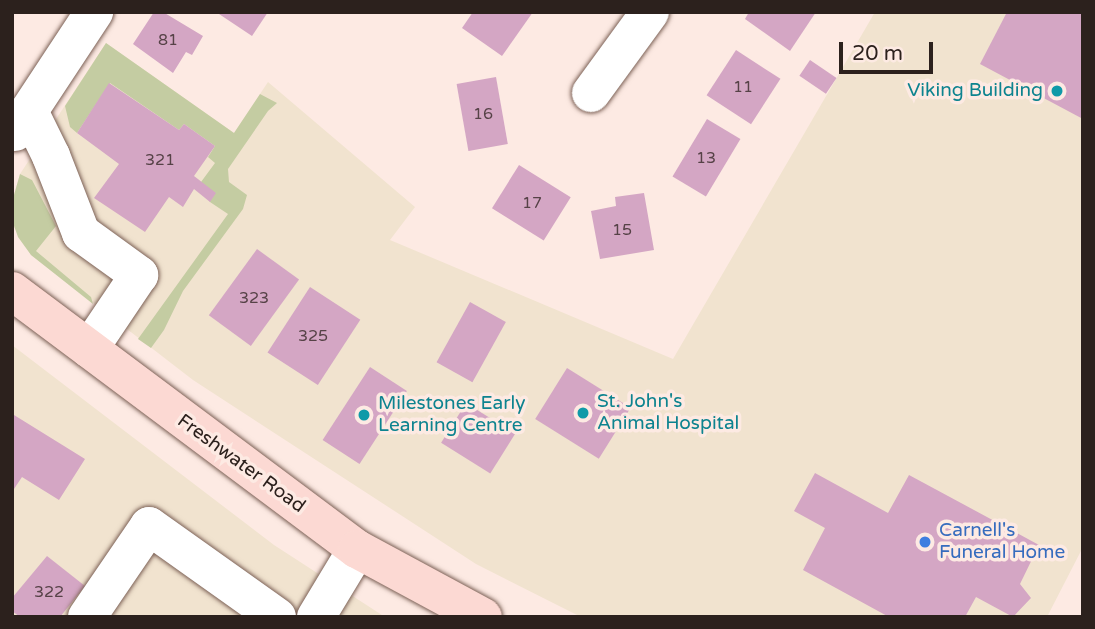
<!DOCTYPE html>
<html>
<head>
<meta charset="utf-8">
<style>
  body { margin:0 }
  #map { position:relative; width:1095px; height:629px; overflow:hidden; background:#fdeae3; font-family:"Varela Round",sans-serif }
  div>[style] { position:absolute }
  .commercial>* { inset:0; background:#f1e3cf }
  .green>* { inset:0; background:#c4cca2 }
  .building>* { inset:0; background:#d4a6c4; transform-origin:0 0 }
  .roads { filter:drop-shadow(0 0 2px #7c6156) drop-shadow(0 0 2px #7c6156) }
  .minor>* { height:38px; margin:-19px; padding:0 19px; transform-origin:19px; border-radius:19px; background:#fff }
  .major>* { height:38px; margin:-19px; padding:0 19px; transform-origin:19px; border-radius:19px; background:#fcd9d3 }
  .dots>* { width:19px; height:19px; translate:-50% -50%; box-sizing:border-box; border:4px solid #fdeae3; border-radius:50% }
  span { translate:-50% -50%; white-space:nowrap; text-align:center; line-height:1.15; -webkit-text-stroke:7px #fdeae3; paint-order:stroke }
  .number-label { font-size:16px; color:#564247 }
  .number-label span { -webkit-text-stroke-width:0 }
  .culture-label { font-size:19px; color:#0d838f }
  .right { translate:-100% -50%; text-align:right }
  .left { translate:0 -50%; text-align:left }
  .street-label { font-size:19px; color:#2c211d }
  .shop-label { font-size:19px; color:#366cbe }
  .frame { position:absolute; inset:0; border:14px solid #2c211d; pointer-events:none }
  .scale { position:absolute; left:839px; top:42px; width:94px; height:32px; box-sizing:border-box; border:4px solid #2c211d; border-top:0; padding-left:9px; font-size:21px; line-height:24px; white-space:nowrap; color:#2c211d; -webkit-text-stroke:5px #fdeae3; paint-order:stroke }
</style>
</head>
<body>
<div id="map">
  <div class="commercial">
    <i style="clip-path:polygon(875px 12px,1083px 12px,1083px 547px,1047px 617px,581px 617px,476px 564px,193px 380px,31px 255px,14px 227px,12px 202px,20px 174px,106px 43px,234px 133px,268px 82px,415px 207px,390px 240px,673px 359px)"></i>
    <i style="clip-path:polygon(12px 345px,274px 545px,385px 617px,12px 617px)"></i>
  </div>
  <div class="green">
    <i style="clip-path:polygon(106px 43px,234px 133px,260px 94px,277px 103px,268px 111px,228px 169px,229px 182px,247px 195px,243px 209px,183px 291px,164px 330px,151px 348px,138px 339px,228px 214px,210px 202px,201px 182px,215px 163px,208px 157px,215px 146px,184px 124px,179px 130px,110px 83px,77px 133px,70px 127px,65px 106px)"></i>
    <i style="clip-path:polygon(20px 174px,32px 180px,56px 226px,36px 251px,91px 297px,93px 304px,31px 255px,18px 237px,12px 220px,12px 202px)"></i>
  </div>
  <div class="building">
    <i style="clip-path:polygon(154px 12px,163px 12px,203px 36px,192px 55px,186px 52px,173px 73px,133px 44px)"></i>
    <i style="clip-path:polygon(216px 12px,268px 12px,252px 36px)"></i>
    <i style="clip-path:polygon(473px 12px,533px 12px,502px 56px,462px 28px)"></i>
    <i style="clip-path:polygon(749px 12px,816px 12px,790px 51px,745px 19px)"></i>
    <i style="clip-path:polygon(1007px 12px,1083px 12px,1083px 119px,980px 64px)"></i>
    <i style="left:736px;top:50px;width:53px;height:54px;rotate:33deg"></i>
    <i style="left:810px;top:60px;width:32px;height:19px;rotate:34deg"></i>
    <i style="left:496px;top:77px;width:68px;height:40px;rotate:80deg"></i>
    <i style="clip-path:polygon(109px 83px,179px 130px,184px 124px,215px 146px,194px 176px,216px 193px,210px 202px,194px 189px,183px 207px,169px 197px,145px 232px,94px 198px,119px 164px,77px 133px)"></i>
    <i style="left:707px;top:119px;width:39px;height:67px;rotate:31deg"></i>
    <i style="left:519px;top:165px;width:61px;height:51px;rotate:32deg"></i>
    <i style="clip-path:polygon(644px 193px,654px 250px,600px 259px,591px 211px,616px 206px,615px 197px)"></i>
    <i style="left:257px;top:249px;width:52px;height:82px;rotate:36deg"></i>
    <i style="left:310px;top:287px;width:60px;height:78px;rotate:33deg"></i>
    <i style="left:470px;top:302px;width:41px;height:69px;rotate:29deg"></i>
    <i style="left:370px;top:367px;width:44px;height:87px;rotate:33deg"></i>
    <i style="left:567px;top:368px;width:75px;height:60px;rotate:32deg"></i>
    <i style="left:466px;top:403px;width:58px;height:47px;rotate:32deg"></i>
    <i style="clip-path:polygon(14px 415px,85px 459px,59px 500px,22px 477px,12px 492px)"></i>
    <i style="clip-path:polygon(815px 473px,888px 513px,909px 475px,1039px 545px,1020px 584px,1031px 598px,1013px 617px,976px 597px,965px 617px,889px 617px,803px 570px,825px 528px,794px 511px)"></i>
    <i style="clip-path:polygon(47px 556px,85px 586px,60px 617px,20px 617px,12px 611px,12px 598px)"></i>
  </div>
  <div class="roads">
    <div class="minor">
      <i style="left:591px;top:93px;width:100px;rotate:-53.9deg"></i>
      <i style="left:29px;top:111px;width:50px;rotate:63.9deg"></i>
      <i style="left:51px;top:156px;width:83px;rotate:68.7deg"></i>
      <i style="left:81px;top:233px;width:72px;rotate:35.9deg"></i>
      <i style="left:139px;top:275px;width:89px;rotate:124deg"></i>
      <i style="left:15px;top:132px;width:144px;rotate:-56.6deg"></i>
      <i style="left:87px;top:617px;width:110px;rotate:-55.7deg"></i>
      <i style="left:149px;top:526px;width:157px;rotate:35.4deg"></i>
      <i style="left:316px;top:617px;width:79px;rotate:-58.9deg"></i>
    </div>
    <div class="major">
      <i style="left:12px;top:291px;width:431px;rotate:36.8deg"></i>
      <i style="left:357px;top:549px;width:143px;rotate:28.4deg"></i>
    </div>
  </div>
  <div class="dots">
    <i style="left:1057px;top:91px;background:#0f9aa8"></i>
    <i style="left:583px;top:413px;background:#0f9aa8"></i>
    <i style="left:364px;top:415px;background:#0f9aa8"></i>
    <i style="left:925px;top:542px;background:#3f7fe0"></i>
  </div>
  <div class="number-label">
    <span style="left:168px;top:40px">81</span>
    <span style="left:743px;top:87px">11</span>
    <span style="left:483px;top:114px">16</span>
    <span style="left:706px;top:158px">13</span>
    <span style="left:160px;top:160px">321</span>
    <span style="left:532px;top:203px">17</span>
    <span style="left:622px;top:230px">15</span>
    <span style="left:254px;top:298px">323</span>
    <span style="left:313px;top:336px">325</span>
    <span style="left:49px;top:592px">322</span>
  </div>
  <div class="culture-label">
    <span class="right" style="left:1043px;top:91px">Viking Building</span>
    <span class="left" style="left:597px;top:413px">St. John's<br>Animal Hospital</span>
    <span class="left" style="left:378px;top:415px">Milestones Early<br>Learning Centre</span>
  </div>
  <div class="street-label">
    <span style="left:241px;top:464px;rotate:36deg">Freshwater Road</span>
  </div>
  <div class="shop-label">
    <span class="left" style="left:939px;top:542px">Carnell's<br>Funeral Home</span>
  </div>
  <div class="frame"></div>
  <div class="scale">20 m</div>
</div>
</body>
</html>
